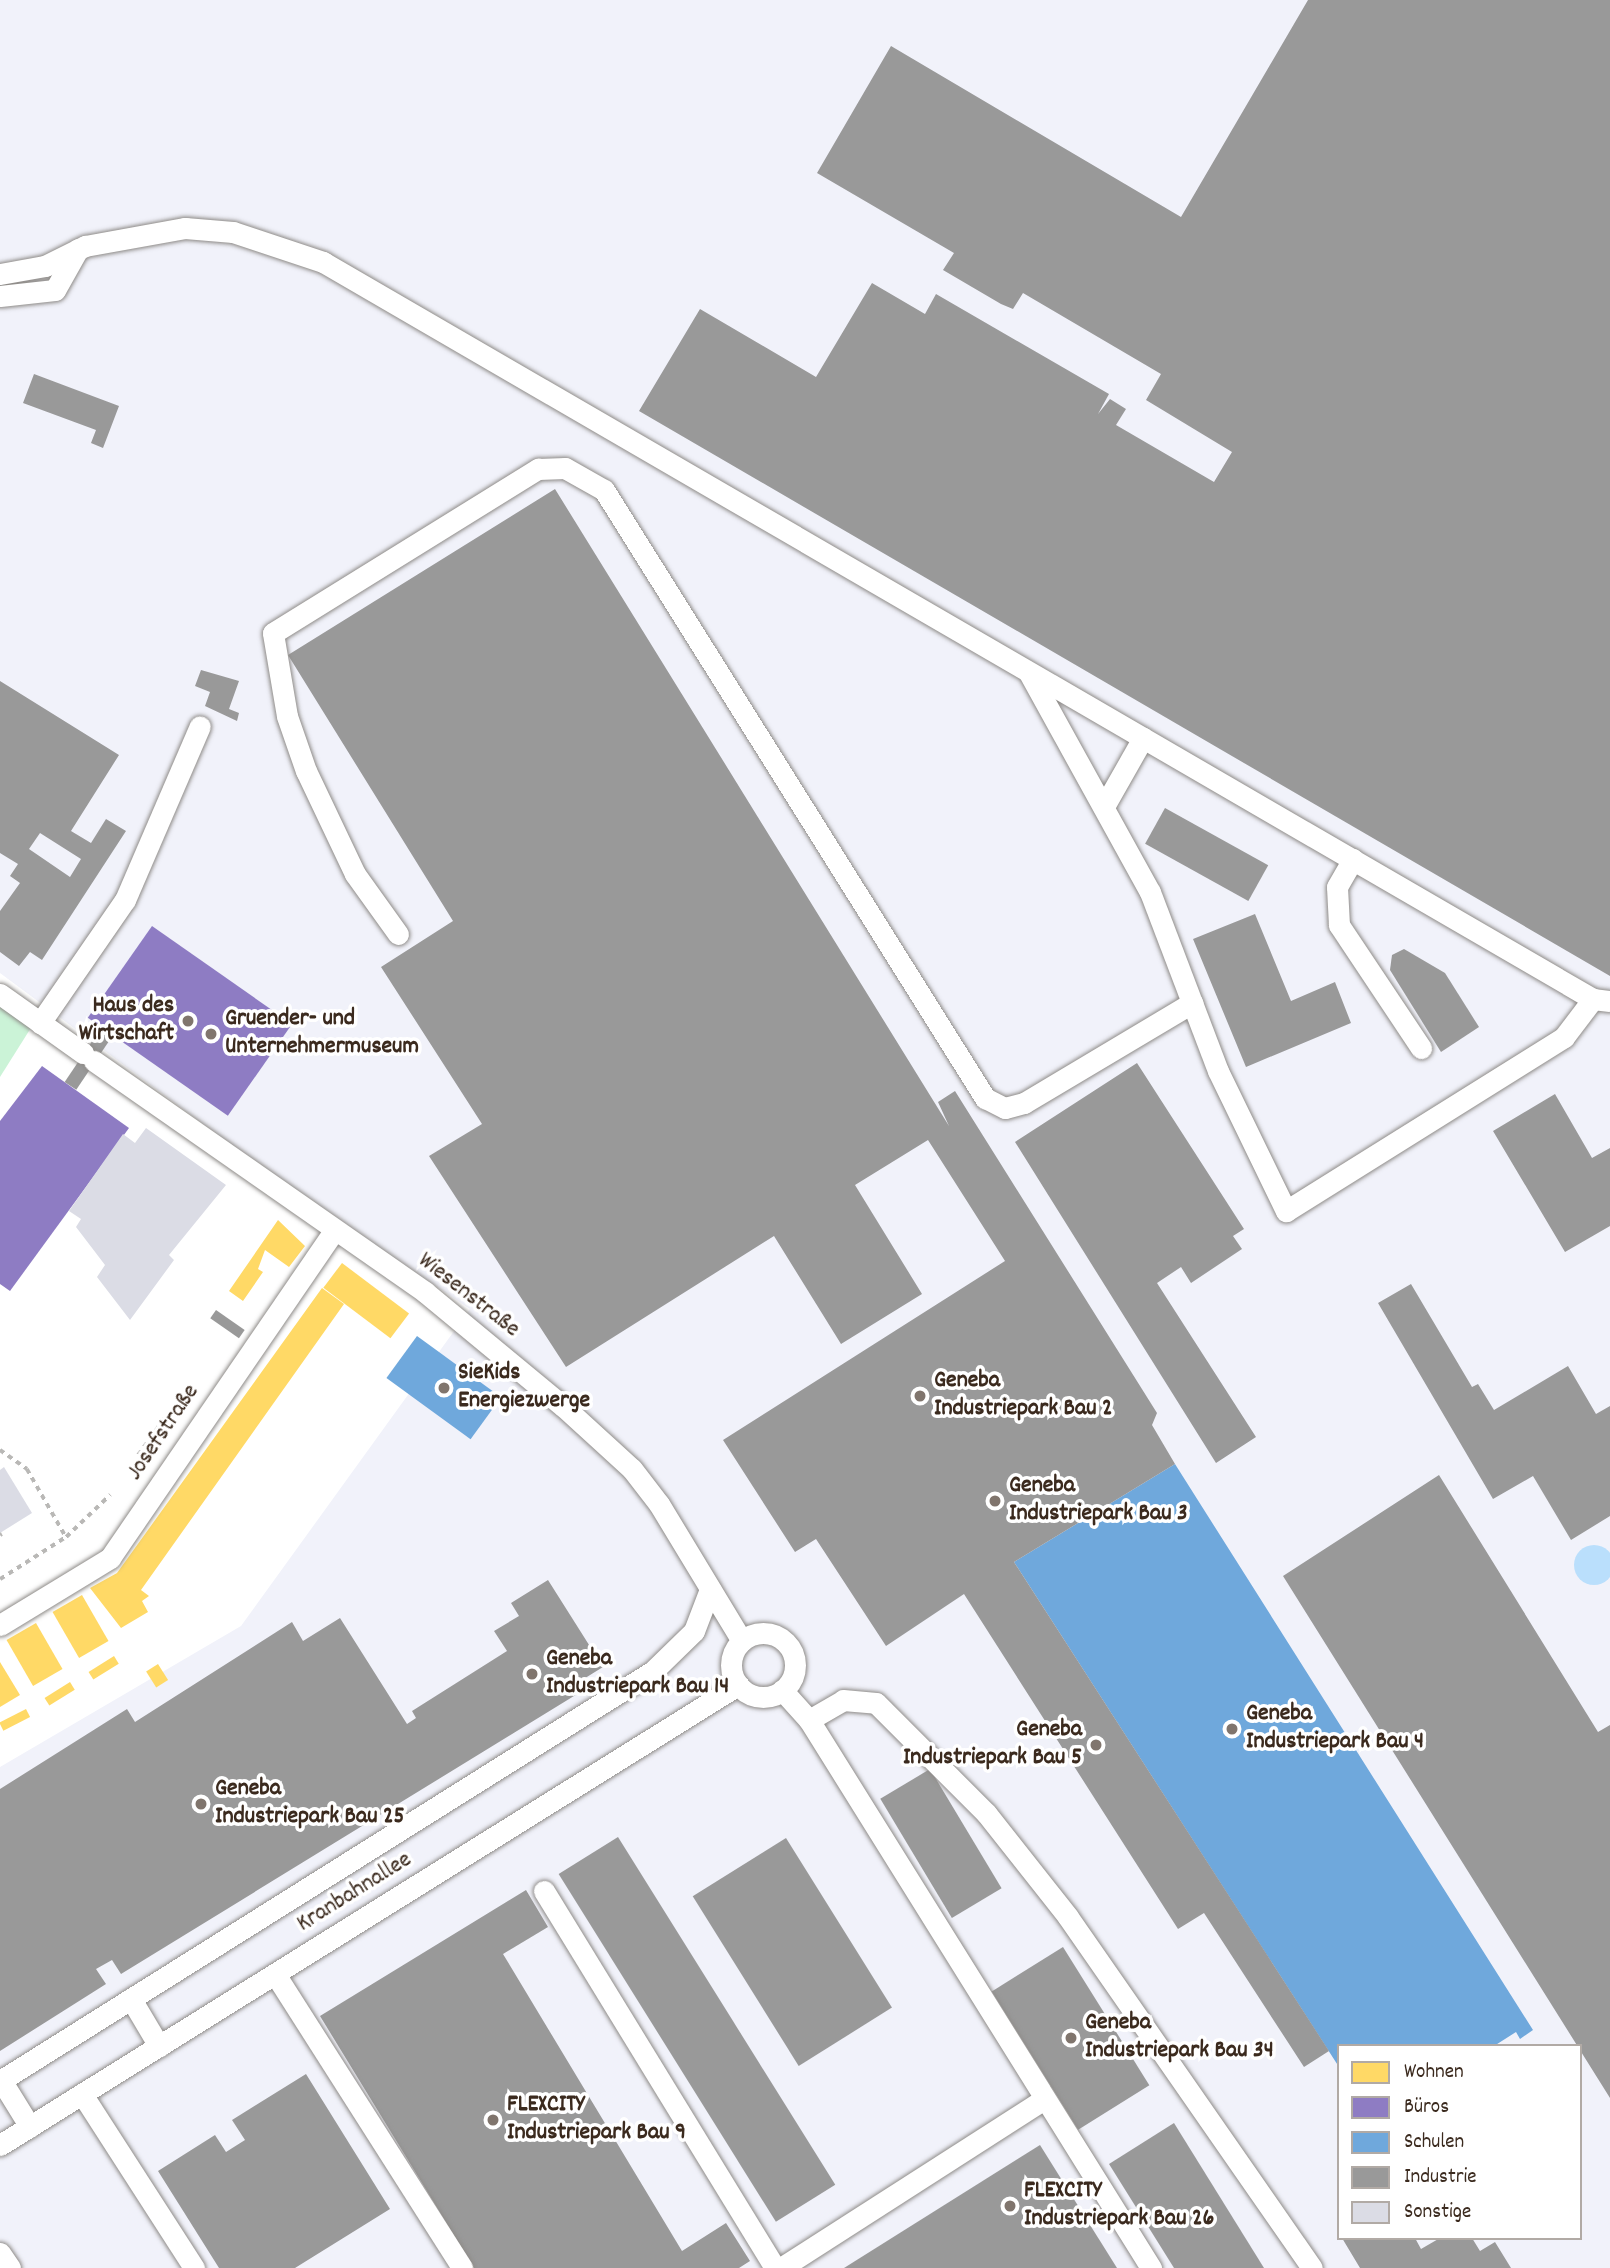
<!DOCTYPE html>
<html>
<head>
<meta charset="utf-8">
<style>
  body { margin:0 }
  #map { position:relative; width:1610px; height:2268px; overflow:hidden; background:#fff; font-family:Dekko,sans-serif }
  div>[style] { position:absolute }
  .built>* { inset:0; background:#f1f2fa }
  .green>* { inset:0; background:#cbf3d7 }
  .water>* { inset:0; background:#badffc }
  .round { border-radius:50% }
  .homes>* { inset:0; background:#ffd966; transform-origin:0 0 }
  .offices>* { inset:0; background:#8e7cc3; transform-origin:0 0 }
  .schools>* { inset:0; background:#6fa8dc; transform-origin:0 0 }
  .industry>* { inset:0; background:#999; transform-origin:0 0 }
  .building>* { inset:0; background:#dbdce5 }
  .path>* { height:3.5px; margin-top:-1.75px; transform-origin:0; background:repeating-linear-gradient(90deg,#b9b8b6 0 5px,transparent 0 10px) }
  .roads { filter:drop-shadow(0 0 2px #8e8b88) drop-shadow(0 0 2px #8e8b88) }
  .minor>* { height:21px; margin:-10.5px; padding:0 10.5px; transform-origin:10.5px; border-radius:10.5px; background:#fff }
  .minor>.ring { margin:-10.5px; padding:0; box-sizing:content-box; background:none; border:21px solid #fff; border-radius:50% }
  .dots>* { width:19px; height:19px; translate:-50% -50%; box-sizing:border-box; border:4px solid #fff; border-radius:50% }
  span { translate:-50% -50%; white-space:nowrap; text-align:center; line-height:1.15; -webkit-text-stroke:7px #fff; paint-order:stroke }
  .poi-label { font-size:24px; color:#3b2a1e; font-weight:700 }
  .right { translate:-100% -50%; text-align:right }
  .left { translate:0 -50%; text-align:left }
  .street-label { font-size:24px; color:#3b2a1e }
  .legend { position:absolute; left:1337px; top:2044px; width:245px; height:196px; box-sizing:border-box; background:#fff; border:2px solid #b1aaa5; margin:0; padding:9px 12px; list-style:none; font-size:21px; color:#3b2a1e }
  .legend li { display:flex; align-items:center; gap:14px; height:35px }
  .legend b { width:35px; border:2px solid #b1aaa5 }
</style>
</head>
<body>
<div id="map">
  <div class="built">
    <i style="clip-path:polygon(evenodd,0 0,1610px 0,1610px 2268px,0 2268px,0 1767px,241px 1626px,470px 1309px,292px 1190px,0 973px,0 0,1339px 2046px,1580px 2046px,1580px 2238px,1339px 2238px,1339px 2046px)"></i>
  </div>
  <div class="green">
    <i style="clip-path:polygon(0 1000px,34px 1023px,0 1077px)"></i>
  </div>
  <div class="water">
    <i class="round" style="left:1574px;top:1545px;width:40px;height:40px"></i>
  </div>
  <div class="homes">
    <i style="clip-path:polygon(278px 1220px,305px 1246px,289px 1267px,265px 1250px,258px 1269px,263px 1272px,243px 1301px,229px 1291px)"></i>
    <i style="left:342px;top:1263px;width:84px;height:31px;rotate:37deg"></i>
    <i style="clip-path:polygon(322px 1288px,344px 1304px,141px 1590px,149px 1596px,142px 1601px,148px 1612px,121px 1628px,90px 1588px,117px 1573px)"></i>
    <i style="left:82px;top:1595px;width:53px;height:34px;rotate:60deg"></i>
    <i style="left:36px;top:1623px;width:53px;height:34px;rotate:60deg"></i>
    <i style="left:114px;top:1656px;width:9px;height:30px;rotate:58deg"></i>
    <i style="clip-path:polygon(0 1662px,20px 1695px,0 1707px)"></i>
    <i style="left:158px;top:1664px;width:19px;height:14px;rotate:58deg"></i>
    <i style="left:70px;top:1682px;width:9px;height:30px;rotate:58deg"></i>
    <i style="left:26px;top:1709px;width:9px;height:30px;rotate:63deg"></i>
  </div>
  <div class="offices">
    <i style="left:152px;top:926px;width:171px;height:112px;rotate:35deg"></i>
    <i style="clip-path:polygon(42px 1066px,129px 1128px,10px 1291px,0 1284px,0 1121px)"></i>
  </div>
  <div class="schools">
    <i style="left:417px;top:1336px;width:104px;height:52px;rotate:36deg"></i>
    <i style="clip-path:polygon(1175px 1464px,1533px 2030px,1520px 2039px,1516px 2032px,1494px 2046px,1339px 2046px,1339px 2067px,1014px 1562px)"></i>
  </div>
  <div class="industry">
    <i style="clip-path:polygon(1308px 0,1610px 0,1610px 976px,639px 411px,700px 309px,816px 377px,872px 283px,925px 314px,936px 294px,1109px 394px,1098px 414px,1110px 399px,1126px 409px,1116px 425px,1214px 482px,1232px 452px,1146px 400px,1161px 374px,1023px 293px,1013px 309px,1001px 304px,943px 270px,954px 253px,817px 173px,891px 46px,1181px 217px)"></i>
    <i style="clip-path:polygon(34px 374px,119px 406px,103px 448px,91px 443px,96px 430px,23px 403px)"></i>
    <i style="clip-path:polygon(555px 489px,949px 1126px,938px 1102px,955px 1091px,1157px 1413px,1152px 1425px,1175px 1464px,1014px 1562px,1329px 2051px,1304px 2067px,1204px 1913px,1178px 1929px,964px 1594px,886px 1646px,816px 1539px,795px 1552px,723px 1440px,1005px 1261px,928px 1140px,855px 1185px,922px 1294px,841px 1344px,774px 1236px,566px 1367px,429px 1156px,482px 1124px,381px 967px,453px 921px,288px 655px)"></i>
    <i style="clip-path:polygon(201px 670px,239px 681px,229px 709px,239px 713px,237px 721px,205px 706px,210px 692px,195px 686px)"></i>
    <i style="clip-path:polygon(evenodd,0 681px,119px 755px,71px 831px,91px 843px,106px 819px,126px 831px,42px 960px,30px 952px,19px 966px,0 952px,0 911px,20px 883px,10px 876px,18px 864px,0 853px,0 681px,40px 833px,81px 859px,70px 877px,29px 849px,40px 833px)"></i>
    <i style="left:1165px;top:808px;width:118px;height:41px;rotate:29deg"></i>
    <i style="clip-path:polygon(1255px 914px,1291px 1001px,1335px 982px,1351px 1023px,1246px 1067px,1193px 939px)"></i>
    <i style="clip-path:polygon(1404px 949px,1445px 973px,1479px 1027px,1441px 1052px,1390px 970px,1392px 955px)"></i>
    <i style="left:101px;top:1028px;width:14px;height:65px;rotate:34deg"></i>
    <i style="clip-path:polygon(1137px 1063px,1244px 1229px,1233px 1236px,1242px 1249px,1191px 1283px,1181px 1267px,1157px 1283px,1256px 1437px,1216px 1463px,1015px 1142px)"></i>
    <i style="clip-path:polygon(1555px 1094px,1592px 1158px,1610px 1148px,1610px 1226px,1565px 1252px,1493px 1131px)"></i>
    <i style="clip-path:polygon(1411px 1284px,1472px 1387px,1478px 1384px,1494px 1410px,1568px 1366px,1596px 1414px,1610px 1406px,1610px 1516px,1571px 1540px,1533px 1476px,1493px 1499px,1378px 1303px)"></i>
    <i style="left:216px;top:1310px;width:35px;height:10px;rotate:35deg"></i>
    <i style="clip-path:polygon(1439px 1475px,1598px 1732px,1610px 1725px,1610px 2098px,1283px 1576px)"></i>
    <i style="clip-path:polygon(548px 1580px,603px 1667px,582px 1680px,587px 1688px,121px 1974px,112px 1960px,96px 1969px,106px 1984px,0 2051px,0 1789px,127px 1709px,135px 1722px,292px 1622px,303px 1641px,340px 1618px,407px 1724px,416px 1718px,412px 1711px,507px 1651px,494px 1631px,519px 1616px,511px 1603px)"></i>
    <i style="left:930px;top:1769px;width:139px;height:58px;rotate:59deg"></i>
    <i style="left:618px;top:1837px;width:410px;height:70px;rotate:58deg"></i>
    <i style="left:786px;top:1838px;width:200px;height:110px;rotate:58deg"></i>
    <i style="clip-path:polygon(526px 1890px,548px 1927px,503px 1954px,682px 2251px,726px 2223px,750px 2261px,739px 2268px,474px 2268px,320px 2016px)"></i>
    <i style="left:1063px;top:1947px;width:163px;height:84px;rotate:58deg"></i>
    <i style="clip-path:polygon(306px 2074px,390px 2209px,295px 2268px,219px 2268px,158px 2171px,215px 2135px,226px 2152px,245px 2140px,232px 2120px)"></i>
    <i style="clip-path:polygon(1174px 2123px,1264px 2268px,1174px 2268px,1109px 2164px)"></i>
    <i style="clip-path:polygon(1040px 2145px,1117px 2268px,844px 2268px)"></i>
    <i style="clip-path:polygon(1342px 2238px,1415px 2238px,1421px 2249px,1440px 2238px,1472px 2238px,1480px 2251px,1495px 2242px,1511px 2268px,1360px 2268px)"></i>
  </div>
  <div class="building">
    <i style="clip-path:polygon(146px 1128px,226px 1185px,169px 1255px,174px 1260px,130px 1320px,97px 1277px,105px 1265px,76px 1227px,81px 1219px,69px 1211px,123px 1134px,135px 1143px)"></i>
    <i style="clip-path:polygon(4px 1467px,32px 1513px,0 1533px,0 1470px)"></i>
  </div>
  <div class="path">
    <i style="left:0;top:1450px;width:33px;rotate:35deg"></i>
    <i style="left:27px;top:1469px;width:78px;rotate:60.2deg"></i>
    <i style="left:138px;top:1455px;width:48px;rotate:-54.3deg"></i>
    <i style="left:0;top:1535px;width:2px;rotate:-27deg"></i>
    <i style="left:0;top:1579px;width:78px;rotate:-32.5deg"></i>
    <i style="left:66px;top:1537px;width:61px;rotate:-43.7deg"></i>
  </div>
  <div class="roads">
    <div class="minor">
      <i style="left:0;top:274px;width:46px;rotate:-10.1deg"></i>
      <i style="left:45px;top:266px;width:45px;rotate:-26.6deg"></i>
      <i style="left:85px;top:246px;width:102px;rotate:-10.2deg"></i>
      <i style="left:185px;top:228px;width:48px;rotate:4.8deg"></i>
      <i style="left:233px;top:232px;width:95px;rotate:18.4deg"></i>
      <i style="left:323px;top:262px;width:1468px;rotate:30.13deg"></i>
      <i style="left:1593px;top:999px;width:17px;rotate:7deg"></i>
      <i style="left:0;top:296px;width:55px;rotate:-6.2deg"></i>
      <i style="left:55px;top:290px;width:47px;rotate:-60.7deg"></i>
      <i style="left:1029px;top:673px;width:250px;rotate:61.1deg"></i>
      <i style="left:1150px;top:892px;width:191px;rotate:69.2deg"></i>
      <i style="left:1218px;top:1071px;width:156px;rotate:64.1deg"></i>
      <i style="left:1286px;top:1211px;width:328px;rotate:-32deg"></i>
      <i style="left:1564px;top:1037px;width:48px;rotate:-52.7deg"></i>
      <i style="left:1106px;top:803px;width:75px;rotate:-60.4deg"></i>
      <i style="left:1353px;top:859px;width:32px;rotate:120deg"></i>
      <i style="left:1337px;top:887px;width:38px;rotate:87deg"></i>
      <i style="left:1339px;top:925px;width:148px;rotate:56.3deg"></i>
      <i style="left:398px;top:934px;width:74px;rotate:-125.6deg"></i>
      <i style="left:355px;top:874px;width:114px;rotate:-115.4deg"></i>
      <i style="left:306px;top:771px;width:58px;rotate:-109.1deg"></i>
      <i style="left:287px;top:716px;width:84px;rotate:-99.6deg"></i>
      <i style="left:273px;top:633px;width:312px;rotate:-31.8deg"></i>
      <i style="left:538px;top:469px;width:27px;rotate:-2deg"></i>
      <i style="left:565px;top:468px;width:45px;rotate:29.4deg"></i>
      <i style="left:604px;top:490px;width:718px;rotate:57.93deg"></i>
      <i style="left:985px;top:1098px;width:22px;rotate:27deg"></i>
      <i style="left:1005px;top:1108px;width:20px;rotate:-15deg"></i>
      <i style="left:1024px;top:1103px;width:196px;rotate:-30.8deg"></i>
      <i style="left:0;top:994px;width:102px;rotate:35.4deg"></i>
      <i style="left:40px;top:1023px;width:150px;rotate:-55.4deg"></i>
      <i style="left:125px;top:900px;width:189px;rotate:-66.7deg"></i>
      <i style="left:94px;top:1061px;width:404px;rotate:34.9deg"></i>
      <i style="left:425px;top:1292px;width:179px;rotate:39.6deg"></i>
      <i style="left:563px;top:1406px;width:93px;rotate:42.4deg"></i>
      <i style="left:632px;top:1469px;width:44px;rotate:52.4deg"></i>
      <i style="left:659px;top:1504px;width:160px;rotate:58.8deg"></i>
      <i style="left:0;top:1625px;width:129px;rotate:-31.3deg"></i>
      <i style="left:110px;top:1558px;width:395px;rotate:-55.6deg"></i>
      <i class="ring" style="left:731px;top:1633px;width:43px;height:43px"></i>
      <i style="left:782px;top:1690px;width:40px;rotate:48deg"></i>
      <i style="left:809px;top:1720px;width:646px;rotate:58.03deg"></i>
      <i style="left:809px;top:1720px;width:39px;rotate:-30deg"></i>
      <i style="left:843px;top:1700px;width:33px;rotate:5deg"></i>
      <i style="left:876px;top:1703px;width:156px;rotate:45deg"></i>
      <i style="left:986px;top:1813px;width:132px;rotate:51.7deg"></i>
      <i style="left:1068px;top:1917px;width:427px;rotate:55.2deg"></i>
      <i style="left:544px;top:1891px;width:442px;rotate:58.5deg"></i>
      <i style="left:275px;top:1974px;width:348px;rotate:57.5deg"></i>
      <i style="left:131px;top:1999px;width:55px;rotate:59.2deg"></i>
      <i style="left:1px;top:2080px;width:55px;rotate:58.3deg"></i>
      <i style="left:0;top:2081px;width:771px;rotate:-32.12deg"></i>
      <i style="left:653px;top:1671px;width:57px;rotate:-44.3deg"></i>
      <i style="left:694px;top:1631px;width:45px;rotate:-69.1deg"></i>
      <i style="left:82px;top:2094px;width:207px;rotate:57.2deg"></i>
      <i style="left:0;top:2145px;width:870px;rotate:-31.94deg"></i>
      <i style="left:0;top:2253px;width:18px;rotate:56deg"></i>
      <i style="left:781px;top:2268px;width:313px;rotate:-32.7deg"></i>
    </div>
  </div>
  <div class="dots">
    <i style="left:188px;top:1021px;background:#80756d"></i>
    <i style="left:211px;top:1034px;background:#80756d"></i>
    <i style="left:444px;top:1388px;background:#80756d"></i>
    <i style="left:920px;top:1396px;background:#80756d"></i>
    <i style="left:995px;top:1501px;background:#80756d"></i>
    <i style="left:532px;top:1674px;background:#80756d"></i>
    <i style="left:1232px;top:1729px;background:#80756d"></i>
    <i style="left:1096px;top:1745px;background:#80756d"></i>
    <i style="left:201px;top:1804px;background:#80756d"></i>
    <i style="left:1071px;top:2038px;background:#80756d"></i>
    <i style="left:493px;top:2120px;background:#80756d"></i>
    <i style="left:1010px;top:2206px;background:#80756d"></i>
  </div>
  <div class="poi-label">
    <span class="right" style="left:174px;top:1021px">Haus des<br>Wirtschaft</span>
    <span class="left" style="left:225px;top:1034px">Gruender- und<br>Unternehmermuseum</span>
    <span class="left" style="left:458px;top:1388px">SieKids<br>Energiezwerge</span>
    <span class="left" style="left:934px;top:1396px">Geneba<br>Industriepark Bau 2</span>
    <span class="left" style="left:1009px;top:1501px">Geneba<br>Industriepark Bau 3</span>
    <span class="left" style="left:546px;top:1674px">Geneba<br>Industriepark Bau 14</span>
    <span class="left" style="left:1246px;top:1729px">Geneba<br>Industriepark Bau 4</span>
    <span class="right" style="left:1082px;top:1745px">Geneba<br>Industriepark Bau 5</span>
    <span class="left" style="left:215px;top:1804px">Geneba<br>Industriepark Bau 25</span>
    <span class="left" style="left:1085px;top:2038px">Geneba<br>Industriepark Bau 34</span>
    <span class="left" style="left:507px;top:2120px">FLEXCITY<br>Industriepark Bau 9</span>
    <span class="left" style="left:1024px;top:2206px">FLEXCITY<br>Industriepark Bau 26</span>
  </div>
  <div class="street-label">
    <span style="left:468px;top:1296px;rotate:38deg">Wiesenstraße</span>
    <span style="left:164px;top:1433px;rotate:-56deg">Josefstraße</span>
    <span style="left:355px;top:1893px;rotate:-32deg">Kranbahnallee</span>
  </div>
  <ul class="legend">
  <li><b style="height:19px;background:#ffd966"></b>Wohnen</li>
  <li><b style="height:19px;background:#8e7cc3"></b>Büros</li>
  <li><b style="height:19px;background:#6fa8dc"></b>Schulen</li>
  <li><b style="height:19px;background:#999"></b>Industrie</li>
  <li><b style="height:19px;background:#dbdce5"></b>Sonstige</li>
  </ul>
</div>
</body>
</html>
